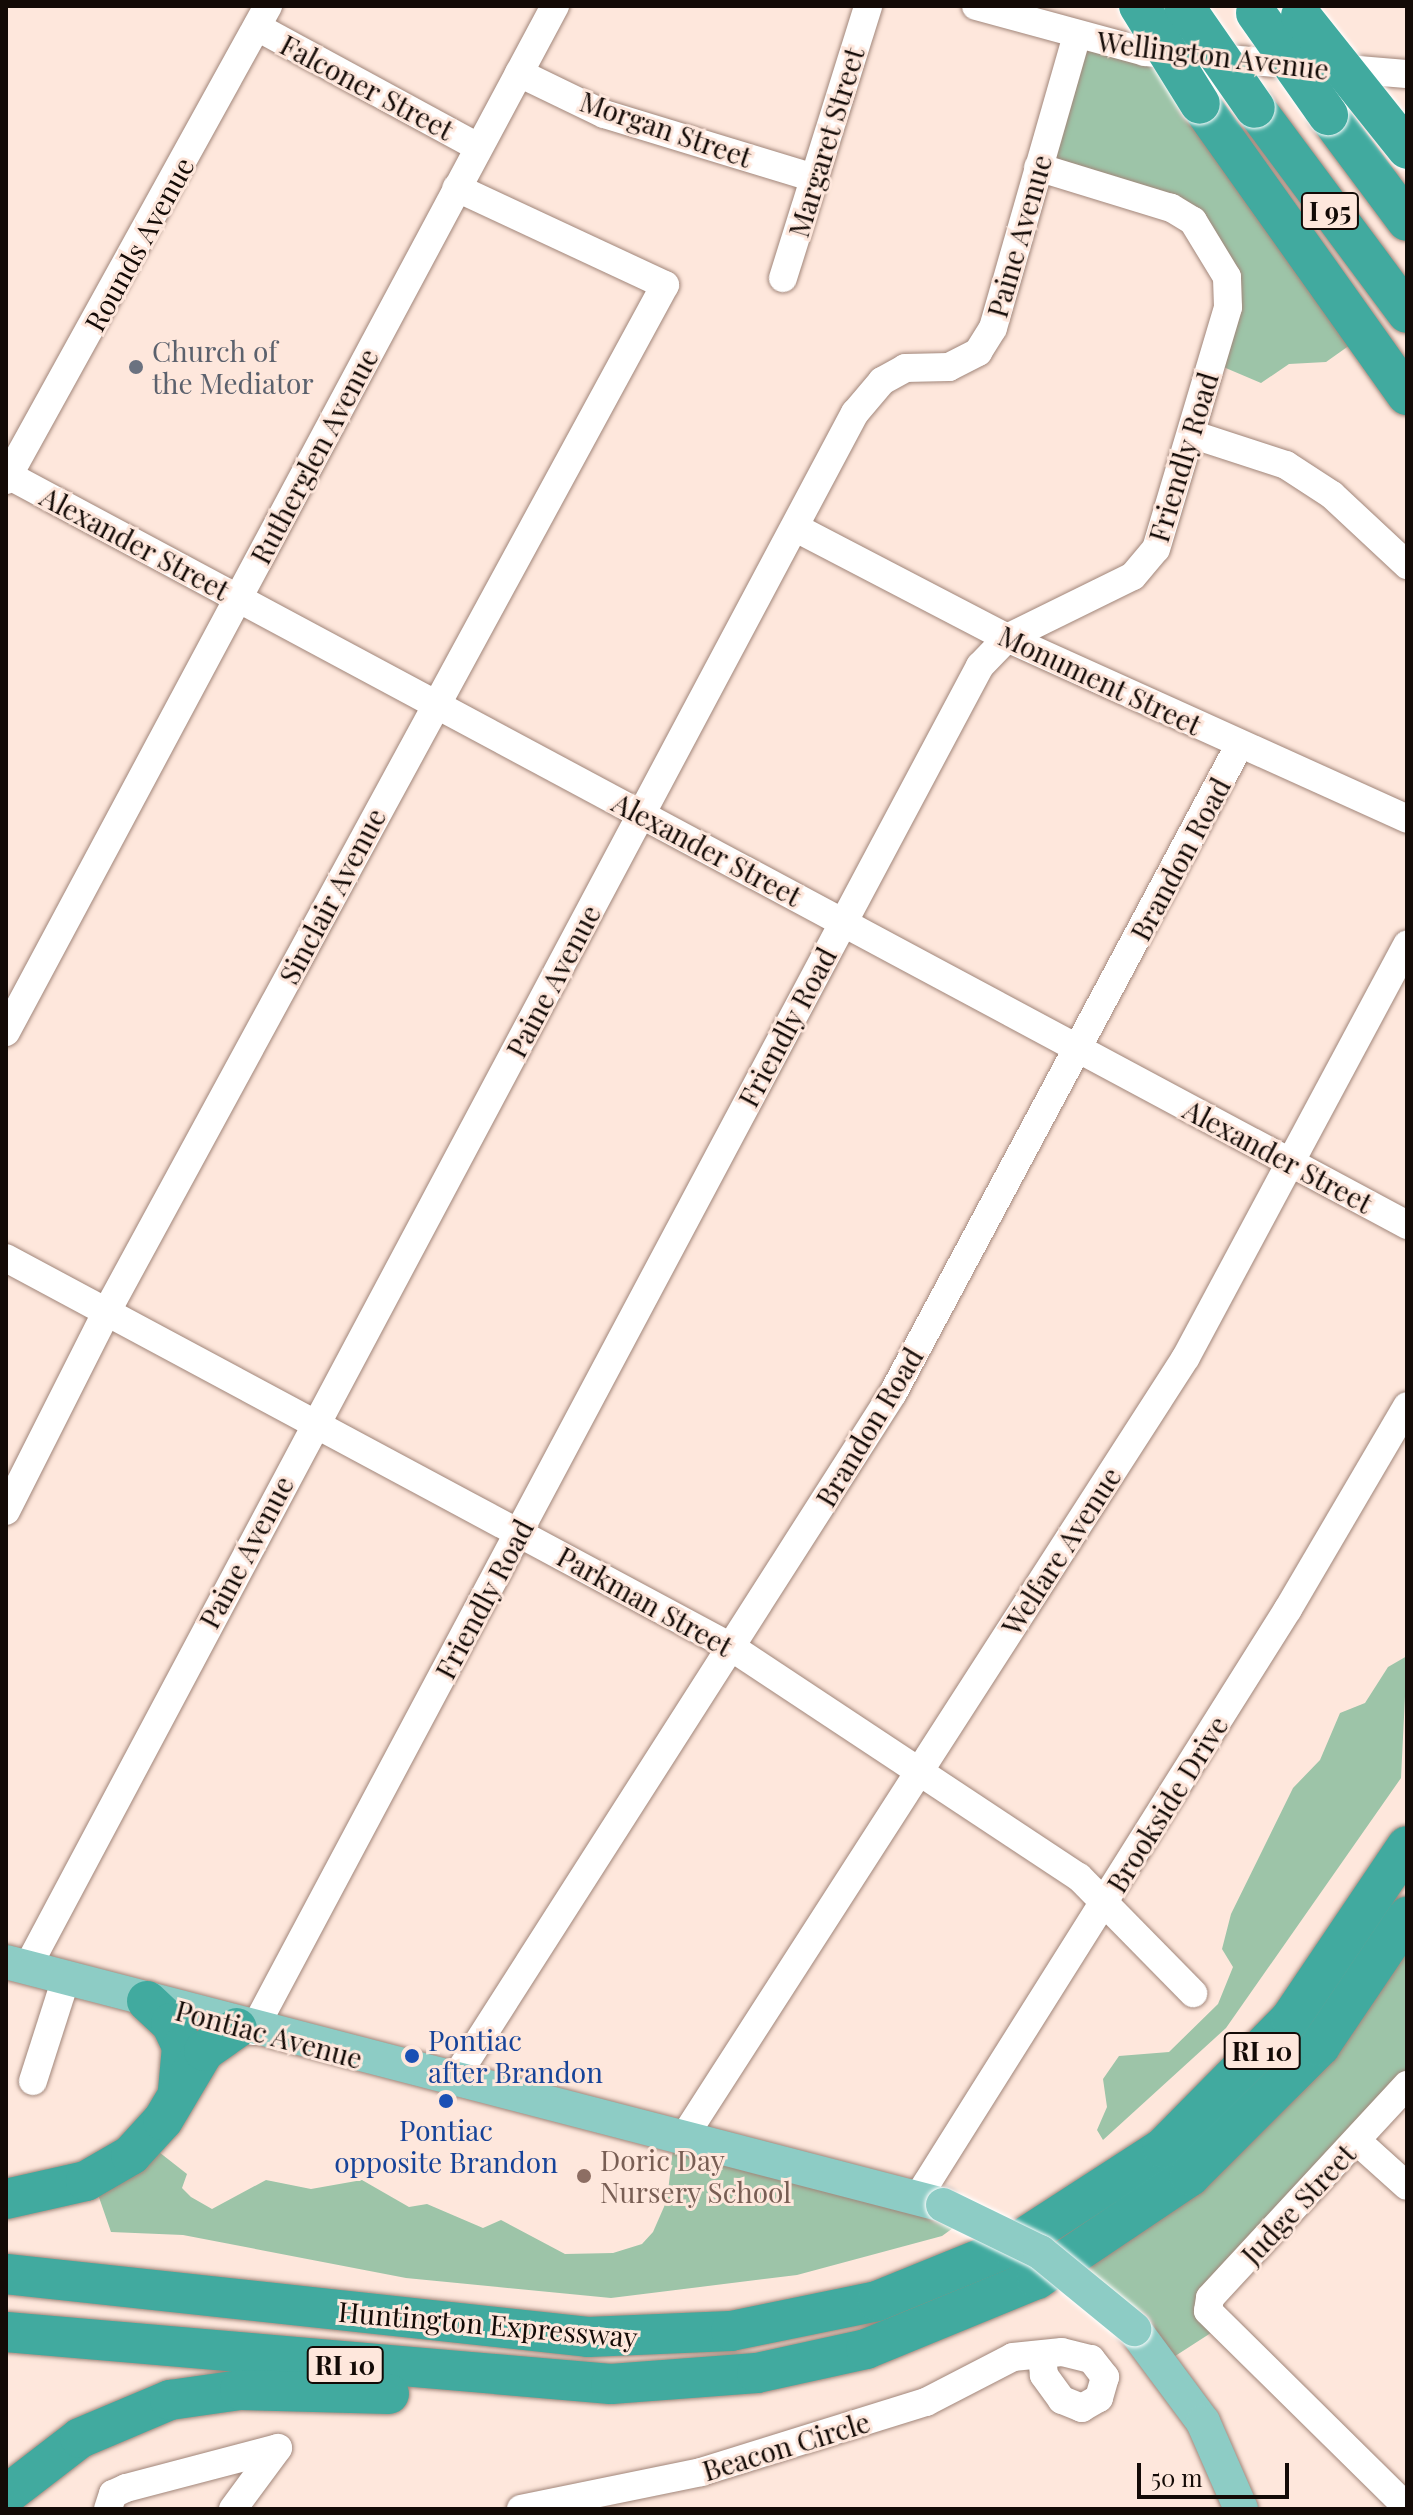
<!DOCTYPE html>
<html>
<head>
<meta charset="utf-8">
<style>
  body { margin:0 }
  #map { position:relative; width:1413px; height:2515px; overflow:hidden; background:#fee7dc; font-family:"Playfair Display",serif }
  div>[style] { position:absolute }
  .green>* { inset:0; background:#9dc4a8 }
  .roads { filter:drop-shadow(0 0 2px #a1867a) drop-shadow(0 0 2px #a1867a) }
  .minor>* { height:28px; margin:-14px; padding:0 14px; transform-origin:14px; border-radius:14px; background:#fff }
  .major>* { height:34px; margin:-17px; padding:0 17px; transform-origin:17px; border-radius:17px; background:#8dccc5 }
  .highway>* { height:40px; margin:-20px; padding:0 20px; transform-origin:20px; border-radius:20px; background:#41aa9f }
  .bridges { filter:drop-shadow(0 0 2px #fff) drop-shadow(0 0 2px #fff) }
  .major-bridge>* { height:34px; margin:-17px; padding:0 17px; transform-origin:17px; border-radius:17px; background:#8dccc5 }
  .highway-bridge>* { height:40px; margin:-20px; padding:0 20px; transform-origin:20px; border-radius:20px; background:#41aa9f }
  .dots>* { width:22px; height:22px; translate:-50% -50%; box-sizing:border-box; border:4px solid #fee7dc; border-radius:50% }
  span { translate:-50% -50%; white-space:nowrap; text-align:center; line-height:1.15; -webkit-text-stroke:6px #fee7dc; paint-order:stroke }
  .shield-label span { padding:2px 6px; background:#fee7dc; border:2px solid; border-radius:6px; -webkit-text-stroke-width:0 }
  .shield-label { font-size:26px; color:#130a06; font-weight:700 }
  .street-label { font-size:28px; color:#130a06 }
  .worship-label { font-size:28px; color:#5b616d }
  .left { translate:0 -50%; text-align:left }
  .transit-label { font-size:28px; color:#164399 }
  .education-label { font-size:28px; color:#785e54 }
  .frame { position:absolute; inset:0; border:8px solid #130a06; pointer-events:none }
  .scale { position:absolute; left:1137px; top:2463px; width:152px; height:36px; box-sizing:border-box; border:4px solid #130a06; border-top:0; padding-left:10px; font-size:24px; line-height:28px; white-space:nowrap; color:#130a06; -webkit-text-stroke:6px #fee7dc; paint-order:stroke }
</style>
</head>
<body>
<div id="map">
  <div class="green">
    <i style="clip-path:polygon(1089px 39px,1145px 47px,1350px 345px,1326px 362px,1289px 364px,1261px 383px,1221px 366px,1211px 238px,1051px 169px)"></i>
    <i style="clip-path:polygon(1407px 1656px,1401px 1778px,1226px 2028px,1103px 2140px,1097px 2130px,1107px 2107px,1103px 2079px,1119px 2056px,1169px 2052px,1218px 2004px,1233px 1967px,1222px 1949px,1231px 1914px,1293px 1788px,1320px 1760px,1340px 1713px,1365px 1703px,1388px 1667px)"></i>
    <i style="clip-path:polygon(1407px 1947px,1407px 2083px,1212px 2303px,1217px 2329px,1169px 2360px,1082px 2269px,1195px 2192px,1250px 2144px,1301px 2093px)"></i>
    <i style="clip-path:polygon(674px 2140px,971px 2215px,942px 2236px,797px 2275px,611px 2298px,406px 2278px,183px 2235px,111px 2232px,93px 2180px,150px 2145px,187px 2174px,182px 2188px,191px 2197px,212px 2209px,266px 2180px,311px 2189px,362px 2180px,409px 2207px,427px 2204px,483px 2228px,501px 2220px,565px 2254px,613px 2253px,642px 2244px,653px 2232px,667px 2200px)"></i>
  </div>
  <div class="roads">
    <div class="minor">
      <i style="left:976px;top:6px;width:175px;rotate:15.2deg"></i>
      <i style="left:1145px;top:52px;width:263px;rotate:4.8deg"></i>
      <i style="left:257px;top:27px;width:251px;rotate:28.5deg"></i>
      <i style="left:519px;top:73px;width:94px;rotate:25.8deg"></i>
      <i style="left:604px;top:114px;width:220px;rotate:16.9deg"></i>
      <i style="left:783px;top:278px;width:285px;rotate:-72.6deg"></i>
      <i style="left:1191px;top:434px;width:100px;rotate:18.1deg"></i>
      <i style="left:1286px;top:465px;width:55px;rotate:33.1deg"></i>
      <i style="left:1332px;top:495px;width:103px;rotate:43deg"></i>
      <i style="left:6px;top:474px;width:1590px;rotate:28.19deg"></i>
      <i style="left:6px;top:480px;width:542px;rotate:-61.07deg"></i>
      <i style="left:798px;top:529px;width:236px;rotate:27.5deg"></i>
      <i style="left:1007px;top:638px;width:439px;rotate:24.3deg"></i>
      <i style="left:6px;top:1032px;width:1164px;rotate:-61.85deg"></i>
      <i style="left:6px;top:1258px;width:823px;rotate:28.22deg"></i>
      <i style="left:731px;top:1647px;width:417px;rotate:33.5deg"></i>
      <i style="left:1079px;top:1877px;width:163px;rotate:45.5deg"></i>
      <i style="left:6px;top:1511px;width:224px;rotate:-63.2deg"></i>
      <i style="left:107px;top:1311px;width:1168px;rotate:-61.46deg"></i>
      <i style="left:665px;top:285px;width:230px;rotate:-155deg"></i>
      <i style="left:27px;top:1968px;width:1762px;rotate:-61.97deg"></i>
      <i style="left:855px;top:413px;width:42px;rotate:-49.8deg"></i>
      <i style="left:882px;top:381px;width:26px;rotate:-29deg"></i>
      <i style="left:905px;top:368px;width:44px;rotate:-1.3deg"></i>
      <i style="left:949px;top:367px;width:33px;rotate:-27deg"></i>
      <i style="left:978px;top:352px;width:28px;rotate:-58deg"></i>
      <i style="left:993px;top:328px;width:302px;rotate:-74deg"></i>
      <i style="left:253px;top:2031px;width:1547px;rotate:-61.96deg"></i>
      <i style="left:980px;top:666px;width:39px;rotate:-46deg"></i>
      <i style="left:1007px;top:638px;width:140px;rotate:-26.2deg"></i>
      <i style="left:1133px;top:576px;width:35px;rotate:-50deg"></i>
      <i style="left:1156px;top:549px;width:252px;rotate:-73.4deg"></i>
      <i style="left:1228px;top:307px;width:30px;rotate:-92deg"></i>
      <i style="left:1227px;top:277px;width:66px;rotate:-121.3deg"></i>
      <i style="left:1193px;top:221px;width:26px;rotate:-149deg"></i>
      <i style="left:1171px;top:208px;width:139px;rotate:-162.9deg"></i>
      <i style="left:33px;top:2081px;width:108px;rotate:-72.2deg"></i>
      <i style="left:452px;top:2083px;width:819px;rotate:-57.42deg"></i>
      <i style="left:893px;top:1393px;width:736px;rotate:-61.87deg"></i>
      <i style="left:1407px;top:2085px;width:290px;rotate:132.8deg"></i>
      <i style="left:1210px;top:2298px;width:13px;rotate:99deg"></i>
      <i style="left:1208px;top:2311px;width:279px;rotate:44.6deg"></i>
      <i style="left:682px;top:2140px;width:931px;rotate:-57.23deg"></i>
      <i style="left:1186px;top:1357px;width:468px;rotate:-61.8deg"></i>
      <i style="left:1357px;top:2141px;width:67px;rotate:42deg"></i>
      <i style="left:918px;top:2197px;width:695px;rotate:-57.82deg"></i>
      <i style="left:1288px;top:1609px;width:235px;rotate:-59.6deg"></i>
      <i style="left:108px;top:2509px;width:16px;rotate:-72deg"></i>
      <i style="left:113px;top:2494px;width:14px;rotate:-25deg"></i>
      <i style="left:126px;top:2488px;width:157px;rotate:-14.7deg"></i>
      <i style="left:233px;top:2509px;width:76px;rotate:-53.6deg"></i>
      <i style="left:521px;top:2509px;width:184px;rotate:-11.6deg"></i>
      <i style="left:701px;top:2472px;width:236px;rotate:-17.3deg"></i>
      <i style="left:926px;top:2402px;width:98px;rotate:-27.3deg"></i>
      <i style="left:1013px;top:2357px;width:49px;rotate:-5.8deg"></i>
      <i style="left:1062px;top:2352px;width:30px;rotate:14deg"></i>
      <i style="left:1091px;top:2359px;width:23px;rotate:52deg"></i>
      <i style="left:1105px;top:2377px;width:22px;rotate:106deg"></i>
      <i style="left:1099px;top:2398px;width:20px;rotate:150deg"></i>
      <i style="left:1082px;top:2408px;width:22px;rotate:-158deg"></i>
      <i style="left:1062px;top:2400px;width:31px;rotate:-126deg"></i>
      <i style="left:1044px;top:2375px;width:19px;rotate:-96deg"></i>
    </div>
    <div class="major">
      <i style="left:6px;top:1962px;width:968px;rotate:14.54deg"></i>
      <i style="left:1134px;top:2329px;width:116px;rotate:53.4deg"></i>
      <i style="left:1203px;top:2422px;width:95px;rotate:66.4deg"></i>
    </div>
    <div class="highway">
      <i style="left:1200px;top:104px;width:357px;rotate:54.6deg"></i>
      <i style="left:1255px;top:108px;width:255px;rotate:53.4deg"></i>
      <i style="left:1328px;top:115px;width:132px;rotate:53.3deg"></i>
      <i style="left:147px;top:2001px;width:33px;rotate:43deg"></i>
      <i style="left:171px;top:2023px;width:26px;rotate:65deg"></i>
      <i style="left:182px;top:2047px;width:43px;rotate:95.3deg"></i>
      <i style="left:6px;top:2199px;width:82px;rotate:-12.7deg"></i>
      <i style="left:86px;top:2181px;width:52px;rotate:-30deg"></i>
      <i style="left:131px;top:2155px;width:47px;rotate:-47.6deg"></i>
      <i style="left:163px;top:2120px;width:80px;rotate:-59.3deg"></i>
      <i style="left:204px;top:2051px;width:40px;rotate:-34.9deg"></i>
      <i style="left:6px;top:2274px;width:585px;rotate:6.18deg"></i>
      <i style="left:588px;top:2337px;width:143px;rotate:-2.4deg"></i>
      <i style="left:731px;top:2331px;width:149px;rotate:-11.6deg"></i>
      <i style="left:877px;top:2301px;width:144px;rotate:-22.1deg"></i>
      <i style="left:1010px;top:2247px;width:182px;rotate:-32.9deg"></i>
      <i style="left:1163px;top:2148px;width:182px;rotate:-45.4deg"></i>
      <i style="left:1291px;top:2018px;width:207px;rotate:-56deg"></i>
      <i style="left:6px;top:2332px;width:607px;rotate:4.91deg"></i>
      <i style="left:611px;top:2384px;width:146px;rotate:-4.3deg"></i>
      <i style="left:757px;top:2373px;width:112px;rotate:-12.4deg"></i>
      <i style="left:866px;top:2349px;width:185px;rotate:-22.3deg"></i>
      <i style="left:1037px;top:2279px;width:184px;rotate:-33.9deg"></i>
      <i style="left:1190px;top:2176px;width:184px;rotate:-45deg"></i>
      <i style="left:1320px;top:2046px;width:156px;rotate:-56deg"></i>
      <i style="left:6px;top:2495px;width:93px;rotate:-37.6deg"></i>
      <i style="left:80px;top:2438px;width:98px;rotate:-22.9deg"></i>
      <i style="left:170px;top:2400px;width:71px;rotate:-8.1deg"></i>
      <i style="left:240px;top:2390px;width:149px;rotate:1.5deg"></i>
    </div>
  </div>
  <div class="bridges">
    <div class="major-bridge">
      <i style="left:943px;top:2205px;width:108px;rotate:25.9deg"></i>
      <i style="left:1040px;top:2252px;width:122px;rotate:39.3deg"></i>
    </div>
    <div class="highway-bridge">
      <i style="left:1139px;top:6px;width:115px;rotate:58.1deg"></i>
      <i style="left:1184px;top:6px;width:124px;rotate:55.2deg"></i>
      <i style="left:1256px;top:13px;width:125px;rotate:54.8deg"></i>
      <i style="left:1301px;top:16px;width:170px;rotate:51.4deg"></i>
    </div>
  </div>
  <div class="dots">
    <i style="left:136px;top:367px;background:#6b7280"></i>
    <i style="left:412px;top:2056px;background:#1a4fb4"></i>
    <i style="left:446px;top:2101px;background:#1a4fb4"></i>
    <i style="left:584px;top:2176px;background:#8d6e63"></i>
  </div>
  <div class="shield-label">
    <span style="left:1330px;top:211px">I 95</span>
    <span style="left:1262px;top:2051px">RI 10</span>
    <span style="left:345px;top:2365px">RI 10</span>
  </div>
  <div class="street-label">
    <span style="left:1213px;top:55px;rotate:7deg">Wellington Avenue</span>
    <span style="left:367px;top:87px;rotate:28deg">Falconer Street</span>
    <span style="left:666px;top:129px;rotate:19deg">Morgan Street</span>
    <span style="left:826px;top:142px;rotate:-73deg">Margaret Street</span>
    <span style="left:1019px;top:236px;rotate:-74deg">Paine Avenue</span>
    <span style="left:139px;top:244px;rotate:-61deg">Rounds Avenue</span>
    <span style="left:314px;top:456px;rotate:-62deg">Rutherglen Avenue</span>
    <span style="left:1183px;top:457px;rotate:-73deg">Friendly Road</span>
    <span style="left:135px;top:543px;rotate:28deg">Alexander Street</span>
    <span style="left:1100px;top:680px;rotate:25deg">Monument Street</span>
    <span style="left:707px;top:849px;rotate:28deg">Alexander Street</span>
    <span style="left:1180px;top:859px;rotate:-62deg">Brandon Road</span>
    <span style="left:332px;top:896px;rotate:-62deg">Sinclair Avenue</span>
    <span style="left:553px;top:981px;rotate:-62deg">Paine Avenue</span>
    <span style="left:787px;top:1027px;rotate:-62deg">Friendly Road</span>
    <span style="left:1278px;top:1156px;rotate:28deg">Alexander Street</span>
    <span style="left:869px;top:1427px;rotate:-59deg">Brandon Road</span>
    <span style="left:1061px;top:1551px;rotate:-57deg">Welfare Avenue</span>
    <span style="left:246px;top:1552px;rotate:-62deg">Paine Avenue</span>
    <span style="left:484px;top:1599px;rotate:-62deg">Friendly Road</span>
    <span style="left:645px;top:1601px;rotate:29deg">Parkman Street</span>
    <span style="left:1167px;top:1804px;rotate:-58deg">Brookside Drive</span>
    <span style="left:269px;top:2034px;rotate:15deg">Pontiac Avenue</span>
    <span style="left:1298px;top:2204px;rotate:-47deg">Judge Street</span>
    <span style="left:488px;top:2324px;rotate:5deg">Huntington Expressway</span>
    <span style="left:786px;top:2446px;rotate:-17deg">Beacon Circle</span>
  </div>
  <div class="worship-label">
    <span class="left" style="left:152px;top:367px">Church of<br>the Mediator</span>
  </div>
  <div class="transit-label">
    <span class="left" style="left:428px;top:2056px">Pontiac<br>after Brandon</span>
    <span style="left:446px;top:2146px">Pontiac<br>opposite Brandon</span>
  </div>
  <div class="education-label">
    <span class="left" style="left:600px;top:2176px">Doric Day<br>Nursery School</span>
  </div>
  <div class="frame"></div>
  <div class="scale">50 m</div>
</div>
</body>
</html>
